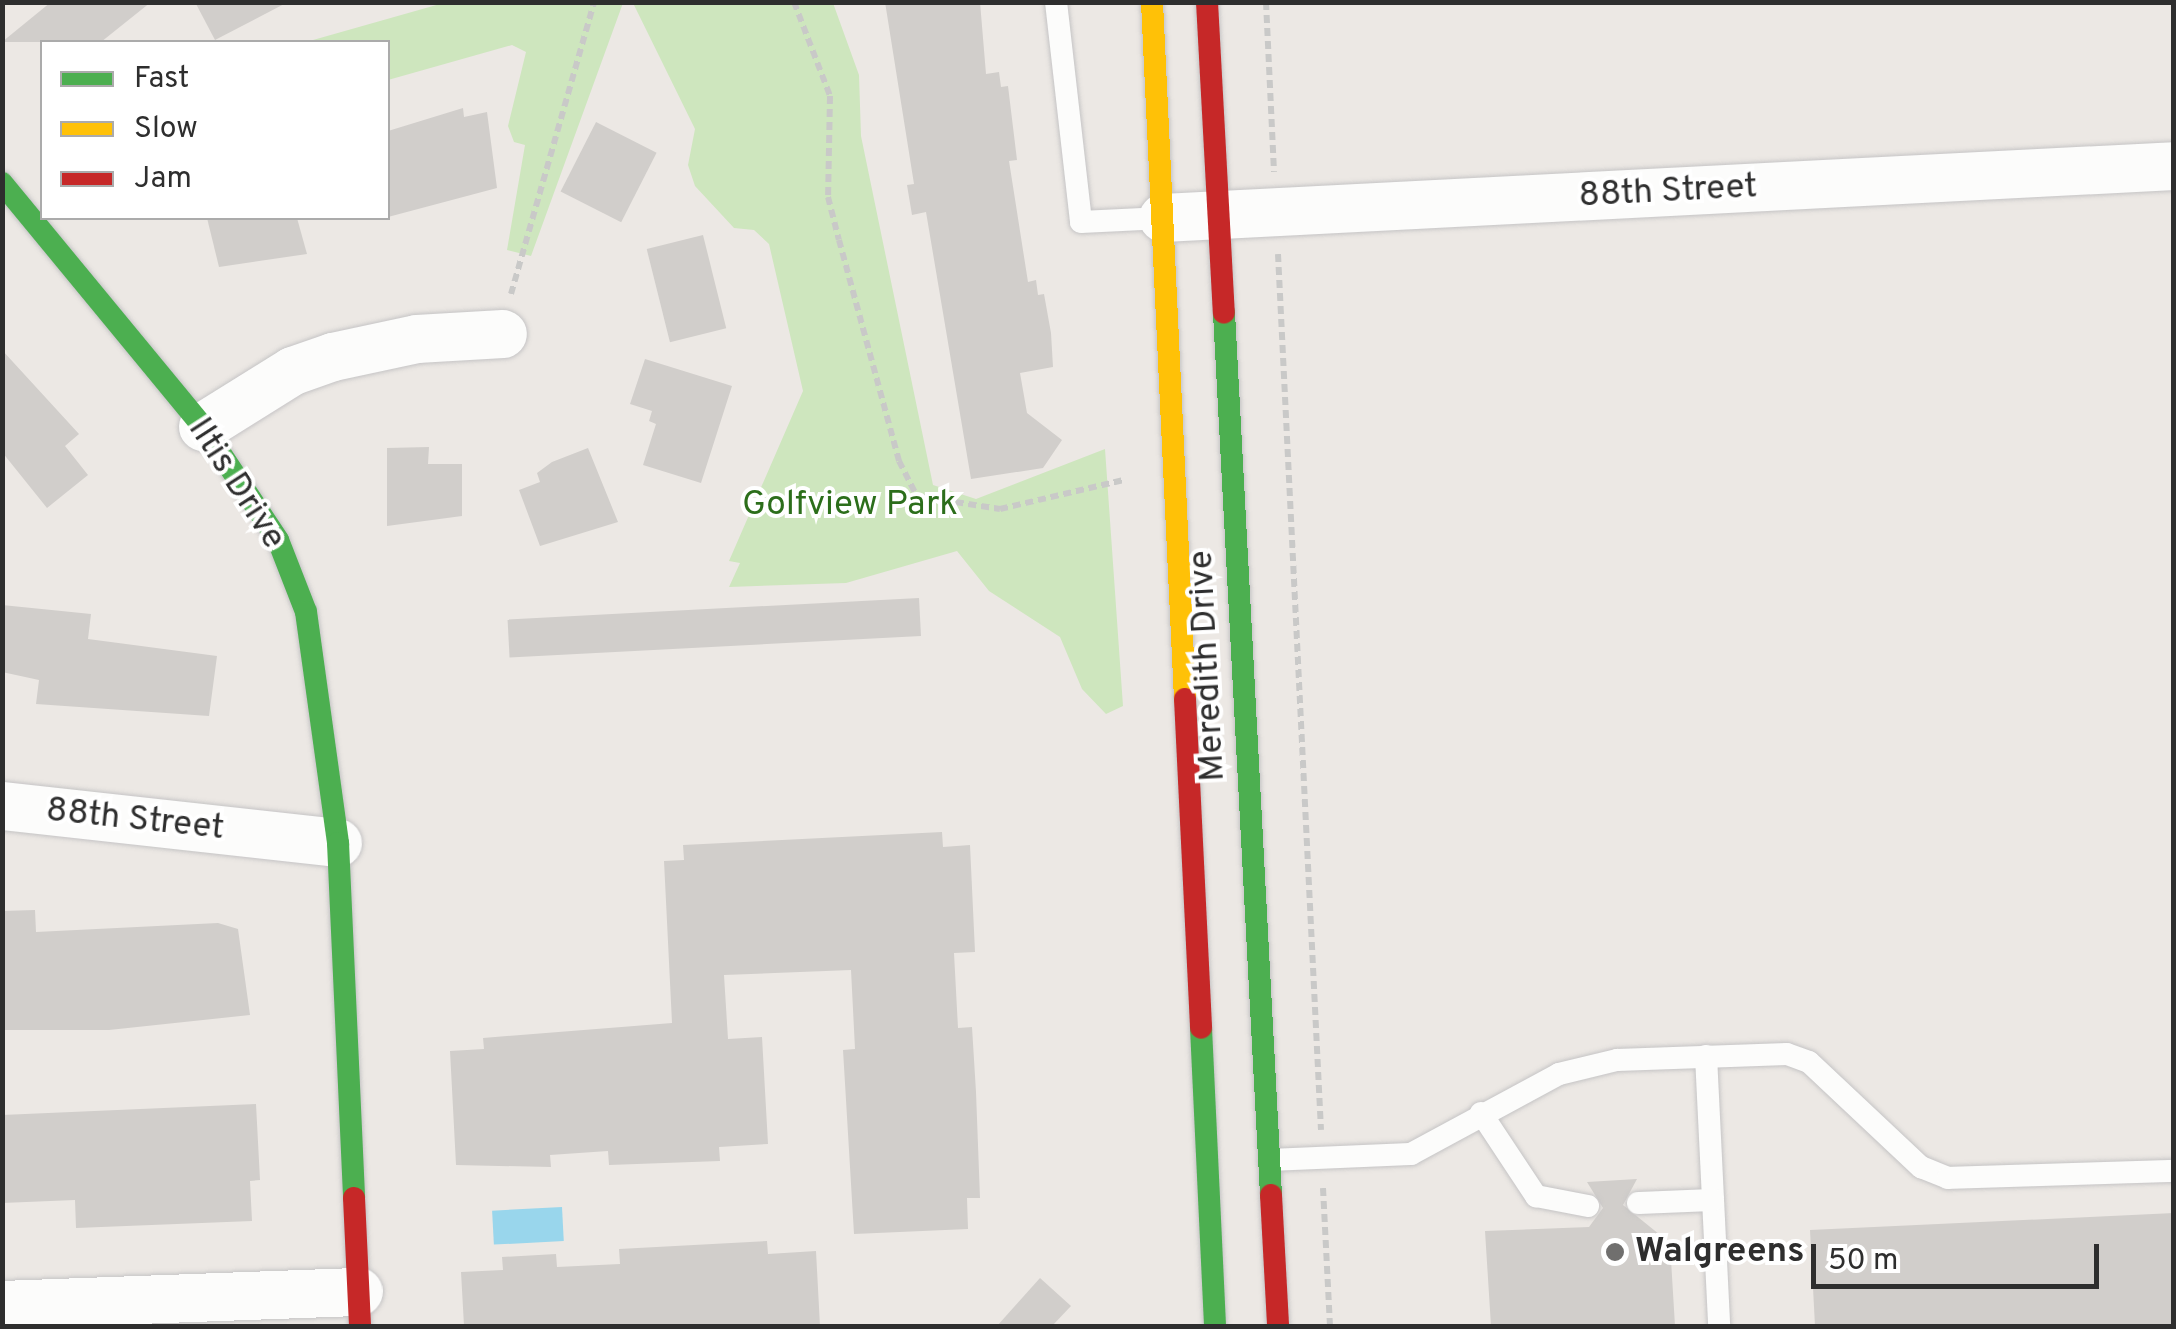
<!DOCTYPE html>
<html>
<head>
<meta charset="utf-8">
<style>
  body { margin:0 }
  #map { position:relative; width:2176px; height:1329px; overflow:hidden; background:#ece8e4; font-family:Overpass,sans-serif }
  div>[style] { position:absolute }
  .green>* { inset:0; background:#cee6be }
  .water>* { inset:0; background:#99d6ec; transform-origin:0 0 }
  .building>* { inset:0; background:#d1cecb; transform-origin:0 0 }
  .path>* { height:6px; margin-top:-3px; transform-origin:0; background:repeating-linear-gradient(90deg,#c9c9c8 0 8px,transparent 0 13px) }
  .roads { filter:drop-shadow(0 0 2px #c5c4c5) drop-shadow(0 0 2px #c5c4c5) }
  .lane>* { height:22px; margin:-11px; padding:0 11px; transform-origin:11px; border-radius:11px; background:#fcfcfb }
  .street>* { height:48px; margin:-24px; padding:0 24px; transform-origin:24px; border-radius:24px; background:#fcfcfb }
  .fast>* { height:22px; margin:-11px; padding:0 11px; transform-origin:11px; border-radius:11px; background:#4caf50 }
  .slow>* { height:22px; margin:-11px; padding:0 11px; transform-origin:11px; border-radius:11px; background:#ffc107 }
  .jam>* { height:22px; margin:-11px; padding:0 11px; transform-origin:11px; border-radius:11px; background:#c62828 }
  .dots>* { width:28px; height:28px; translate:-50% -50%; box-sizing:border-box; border:5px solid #fff; border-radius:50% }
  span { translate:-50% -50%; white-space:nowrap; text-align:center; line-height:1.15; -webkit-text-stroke:8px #fff; paint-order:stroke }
  .street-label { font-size:35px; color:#2e2e2e }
  .park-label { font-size:35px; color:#2c6e1b }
  .poi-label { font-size:35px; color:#2e2e2e; font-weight:700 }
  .left { translate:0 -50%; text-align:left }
  .frame { position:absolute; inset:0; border:5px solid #2e2e2e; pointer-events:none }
  .legend { position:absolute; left:40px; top:40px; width:350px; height:180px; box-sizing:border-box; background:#fff; border:2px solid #ababab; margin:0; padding:12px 18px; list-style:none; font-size:30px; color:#2e2e2e }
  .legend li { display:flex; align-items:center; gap:20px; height:50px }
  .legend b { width:50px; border:2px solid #ababab }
  .scale { position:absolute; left:1811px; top:1244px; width:288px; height:45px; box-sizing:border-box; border:5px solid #2e2e2e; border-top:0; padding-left:12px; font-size:30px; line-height:35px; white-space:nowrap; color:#2e2e2e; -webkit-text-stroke:8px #fff; paint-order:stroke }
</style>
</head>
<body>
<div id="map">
  <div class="green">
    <i style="clip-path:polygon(447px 2px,623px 3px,531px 256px,507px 250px,525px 145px,514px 142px,508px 126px,526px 52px,512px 45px,388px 80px,388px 42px,306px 42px)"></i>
    <i style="clip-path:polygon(633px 3px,833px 3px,859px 75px,861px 136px,933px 485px,976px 499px,1105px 449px,1123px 706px,1106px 714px,1082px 689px,1060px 637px,989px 591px,957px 551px,846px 583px,729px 587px,740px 563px,729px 561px,803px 391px,769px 244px,754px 230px,734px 228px,695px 186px,688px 165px,695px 129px)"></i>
  </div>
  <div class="water">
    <i style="left:562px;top:1207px;width:34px;height:70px;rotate:87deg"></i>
  </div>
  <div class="building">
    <i style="clip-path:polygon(51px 2px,151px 2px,101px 42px,2px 42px)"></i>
    <i style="clip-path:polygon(195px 2px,288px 2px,215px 40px)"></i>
    <i style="clip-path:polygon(885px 2px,980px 2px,986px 74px,999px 72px,1001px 87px,1008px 86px,1017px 160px,1009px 161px,1028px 282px,1036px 280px,1038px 295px,1044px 294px,1051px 333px,1053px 367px,1020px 373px,1027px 413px,1062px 440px,1043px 468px,971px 479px,926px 212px,912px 215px,907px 185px,914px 184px)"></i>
    <i style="clip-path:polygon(463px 108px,464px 117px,487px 112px,497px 188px,388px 217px,388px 131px)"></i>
    <i style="left:596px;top:122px;width:68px;height:78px;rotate:27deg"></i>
    <i style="clip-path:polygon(207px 218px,297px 218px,307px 254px,219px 267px)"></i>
    <i style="left:703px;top:235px;width:96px;height:58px;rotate:76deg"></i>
    <i style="clip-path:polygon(2px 350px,79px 434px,65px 446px,88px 475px,47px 508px,2px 452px)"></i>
    <i style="clip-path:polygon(645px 359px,732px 386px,701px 483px,643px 465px,656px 424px,649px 421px,652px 411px,630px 404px)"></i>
    <i style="clip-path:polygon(429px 447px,428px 464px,462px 464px,462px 516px,387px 526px,387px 448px)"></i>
    <i style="clip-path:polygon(588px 448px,618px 522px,540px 546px,519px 490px,540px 482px,537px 473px,552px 462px)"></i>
    <i style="left:919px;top:598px;width:38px;height:412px;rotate:87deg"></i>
    <i style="clip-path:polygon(2px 605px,91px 614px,88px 639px,217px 656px,209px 716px,36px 704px,39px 680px,2px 672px)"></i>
    <i style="clip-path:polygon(942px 832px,943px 847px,970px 845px,975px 952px,954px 953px,958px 1028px,972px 1027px,976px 1092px,980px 1198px,967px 1198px,968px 1229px,854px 1234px,843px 1050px,855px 1049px,851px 970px,724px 975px,728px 1039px,762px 1037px,768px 1144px,719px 1147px,720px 1161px,609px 1165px,608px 1151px,550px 1155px,551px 1167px,456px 1165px,450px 1051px,484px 1049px,483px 1038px,672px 1023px,664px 861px,684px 860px,683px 845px)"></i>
    <i style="clip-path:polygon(35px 910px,36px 932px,218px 923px,238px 929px,250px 1015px,109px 1030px,2px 1030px,2px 911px)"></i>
    <i style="clip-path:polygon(256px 1104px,260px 1180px,250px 1181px,252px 1221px,76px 1228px,75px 1200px,2px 1203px,2px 1115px)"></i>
    <i style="clip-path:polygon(1637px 1179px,1623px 1205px,1670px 1243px,1675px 1326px,1491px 1326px,1485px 1231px,1589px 1227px,1603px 1208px,1587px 1182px)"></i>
    <i style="clip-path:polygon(2174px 1213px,2174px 1326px,1815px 1326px,1810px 1230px)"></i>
    <i style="clip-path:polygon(767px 1241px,768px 1254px,816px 1251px,820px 1326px,464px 1326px,461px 1272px,503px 1270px,502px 1257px,556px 1254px,557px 1267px,620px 1264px,619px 1249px)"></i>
    <i style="clip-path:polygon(1040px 1278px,1071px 1306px,1052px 1326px,997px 1326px)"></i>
  </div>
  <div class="path">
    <i style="left:794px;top:2px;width:101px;rotate:69deg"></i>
    <i style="left:830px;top:96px;width:101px;rotate:91.1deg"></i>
    <i style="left:828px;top:197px;width:44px;rotate:75.7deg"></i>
    <i style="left:839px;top:240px;width:229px;rotate:74.8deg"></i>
    <i style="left:899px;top:461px;width:39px;rotate:63deg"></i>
    <i style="left:917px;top:496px;width:84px;rotate:8.9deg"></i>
    <i style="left:1000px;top:509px;width:127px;rotate:-13.2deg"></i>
    <i style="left:1266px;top:2px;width:170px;rotate:87.3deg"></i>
    <i style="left:1278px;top:254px;width:877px;rotate:87.19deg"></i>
    <i style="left:511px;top:294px;width:304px;rotate:-74.1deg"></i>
    <i style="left:1323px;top:1188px;width:138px;rotate:87.1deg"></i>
  </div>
  <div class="roads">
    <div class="lane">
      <i style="left:1056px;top:2px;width:221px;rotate:83.5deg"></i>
      <i style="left:1081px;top:222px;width:82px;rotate:-2.8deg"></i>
      <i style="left:1706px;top:1056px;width:270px;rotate:87.2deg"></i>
      <i style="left:1481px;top:1113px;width:100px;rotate:56.5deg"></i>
      <i style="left:1536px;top:1196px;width:53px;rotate:10.9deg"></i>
      <i style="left:1269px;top:1160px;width:142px;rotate:-2.4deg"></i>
      <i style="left:1411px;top:1154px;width:168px;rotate:-28.4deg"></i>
      <i style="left:1559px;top:1074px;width:60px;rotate:-13.6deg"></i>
      <i style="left:1617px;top:1060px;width:170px;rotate:-2deg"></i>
      <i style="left:1787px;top:1054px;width:23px;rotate:20deg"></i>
      <i style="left:1809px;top:1062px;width:154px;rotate:43.2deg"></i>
      <i style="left:1921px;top:1167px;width:29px;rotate:22deg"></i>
      <i style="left:1948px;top:1178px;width:226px;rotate:-1.8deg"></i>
      <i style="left:1638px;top:1203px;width:75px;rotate:-2.3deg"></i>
    </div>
    <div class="street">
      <i style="left:1163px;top:218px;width:1012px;rotate:-2.94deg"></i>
      <i style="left:203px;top:427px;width:106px;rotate:-31.9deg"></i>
      <i style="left:293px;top:371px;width:42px;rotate:-19.3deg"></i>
      <i style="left:333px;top:357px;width:86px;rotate:-12.1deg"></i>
      <i style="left:417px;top:339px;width:86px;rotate:-3.3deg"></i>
      <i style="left:2px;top:806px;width:338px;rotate:6.3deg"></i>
      <i style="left:2px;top:1305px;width:357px;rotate:-2.1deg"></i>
    </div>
    <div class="fast">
      <i style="left:2px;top:183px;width:316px;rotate:50.5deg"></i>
      <i style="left:203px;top:427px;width:136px;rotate:56.4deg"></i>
      <i style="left:278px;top:540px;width:77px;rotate:68.7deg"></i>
      <i style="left:306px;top:612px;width:233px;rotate:82.1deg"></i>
      <i style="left:338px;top:843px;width:355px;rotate:87.4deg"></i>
      <i style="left:1224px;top:313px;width:883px;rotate:86.95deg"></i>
      <i style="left:1201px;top:1028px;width:298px;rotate:87.3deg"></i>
    </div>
    <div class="slow">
      <i style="left:1152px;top:2px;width:698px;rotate:87.29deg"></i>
    </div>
    <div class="jam">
      <i style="left:1207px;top:2px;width:311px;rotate:86.9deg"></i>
      <i style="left:1185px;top:699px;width:329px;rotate:87.2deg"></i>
      <i style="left:1271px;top:1195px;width:131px;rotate:86.9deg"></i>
      <i style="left:354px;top:1198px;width:128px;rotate:87.3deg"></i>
    </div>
  </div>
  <div class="dots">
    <i style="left:1615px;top:1252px;background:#706f6e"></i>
  </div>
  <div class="street-label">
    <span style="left:1668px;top:192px;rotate:-3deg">88th Street</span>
    <span style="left:236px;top:484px;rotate:57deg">Iltis Drive</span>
    <span style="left:1208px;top:666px;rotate:-93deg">Meredith Drive</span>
    <span style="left:135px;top:820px;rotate:6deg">88th Street</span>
  </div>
  <div class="park-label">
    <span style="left:850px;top:505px">Golfview Park</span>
  </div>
  <div class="poi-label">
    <span class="left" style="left:1635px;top:1252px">Walgreens</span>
  </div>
  <div class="frame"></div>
  <ul class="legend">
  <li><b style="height:12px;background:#4caf50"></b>Fast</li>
  <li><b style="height:12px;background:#ffc107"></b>Slow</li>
  <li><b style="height:12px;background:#c62828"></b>Jam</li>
  </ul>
  <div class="scale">50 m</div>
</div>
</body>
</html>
